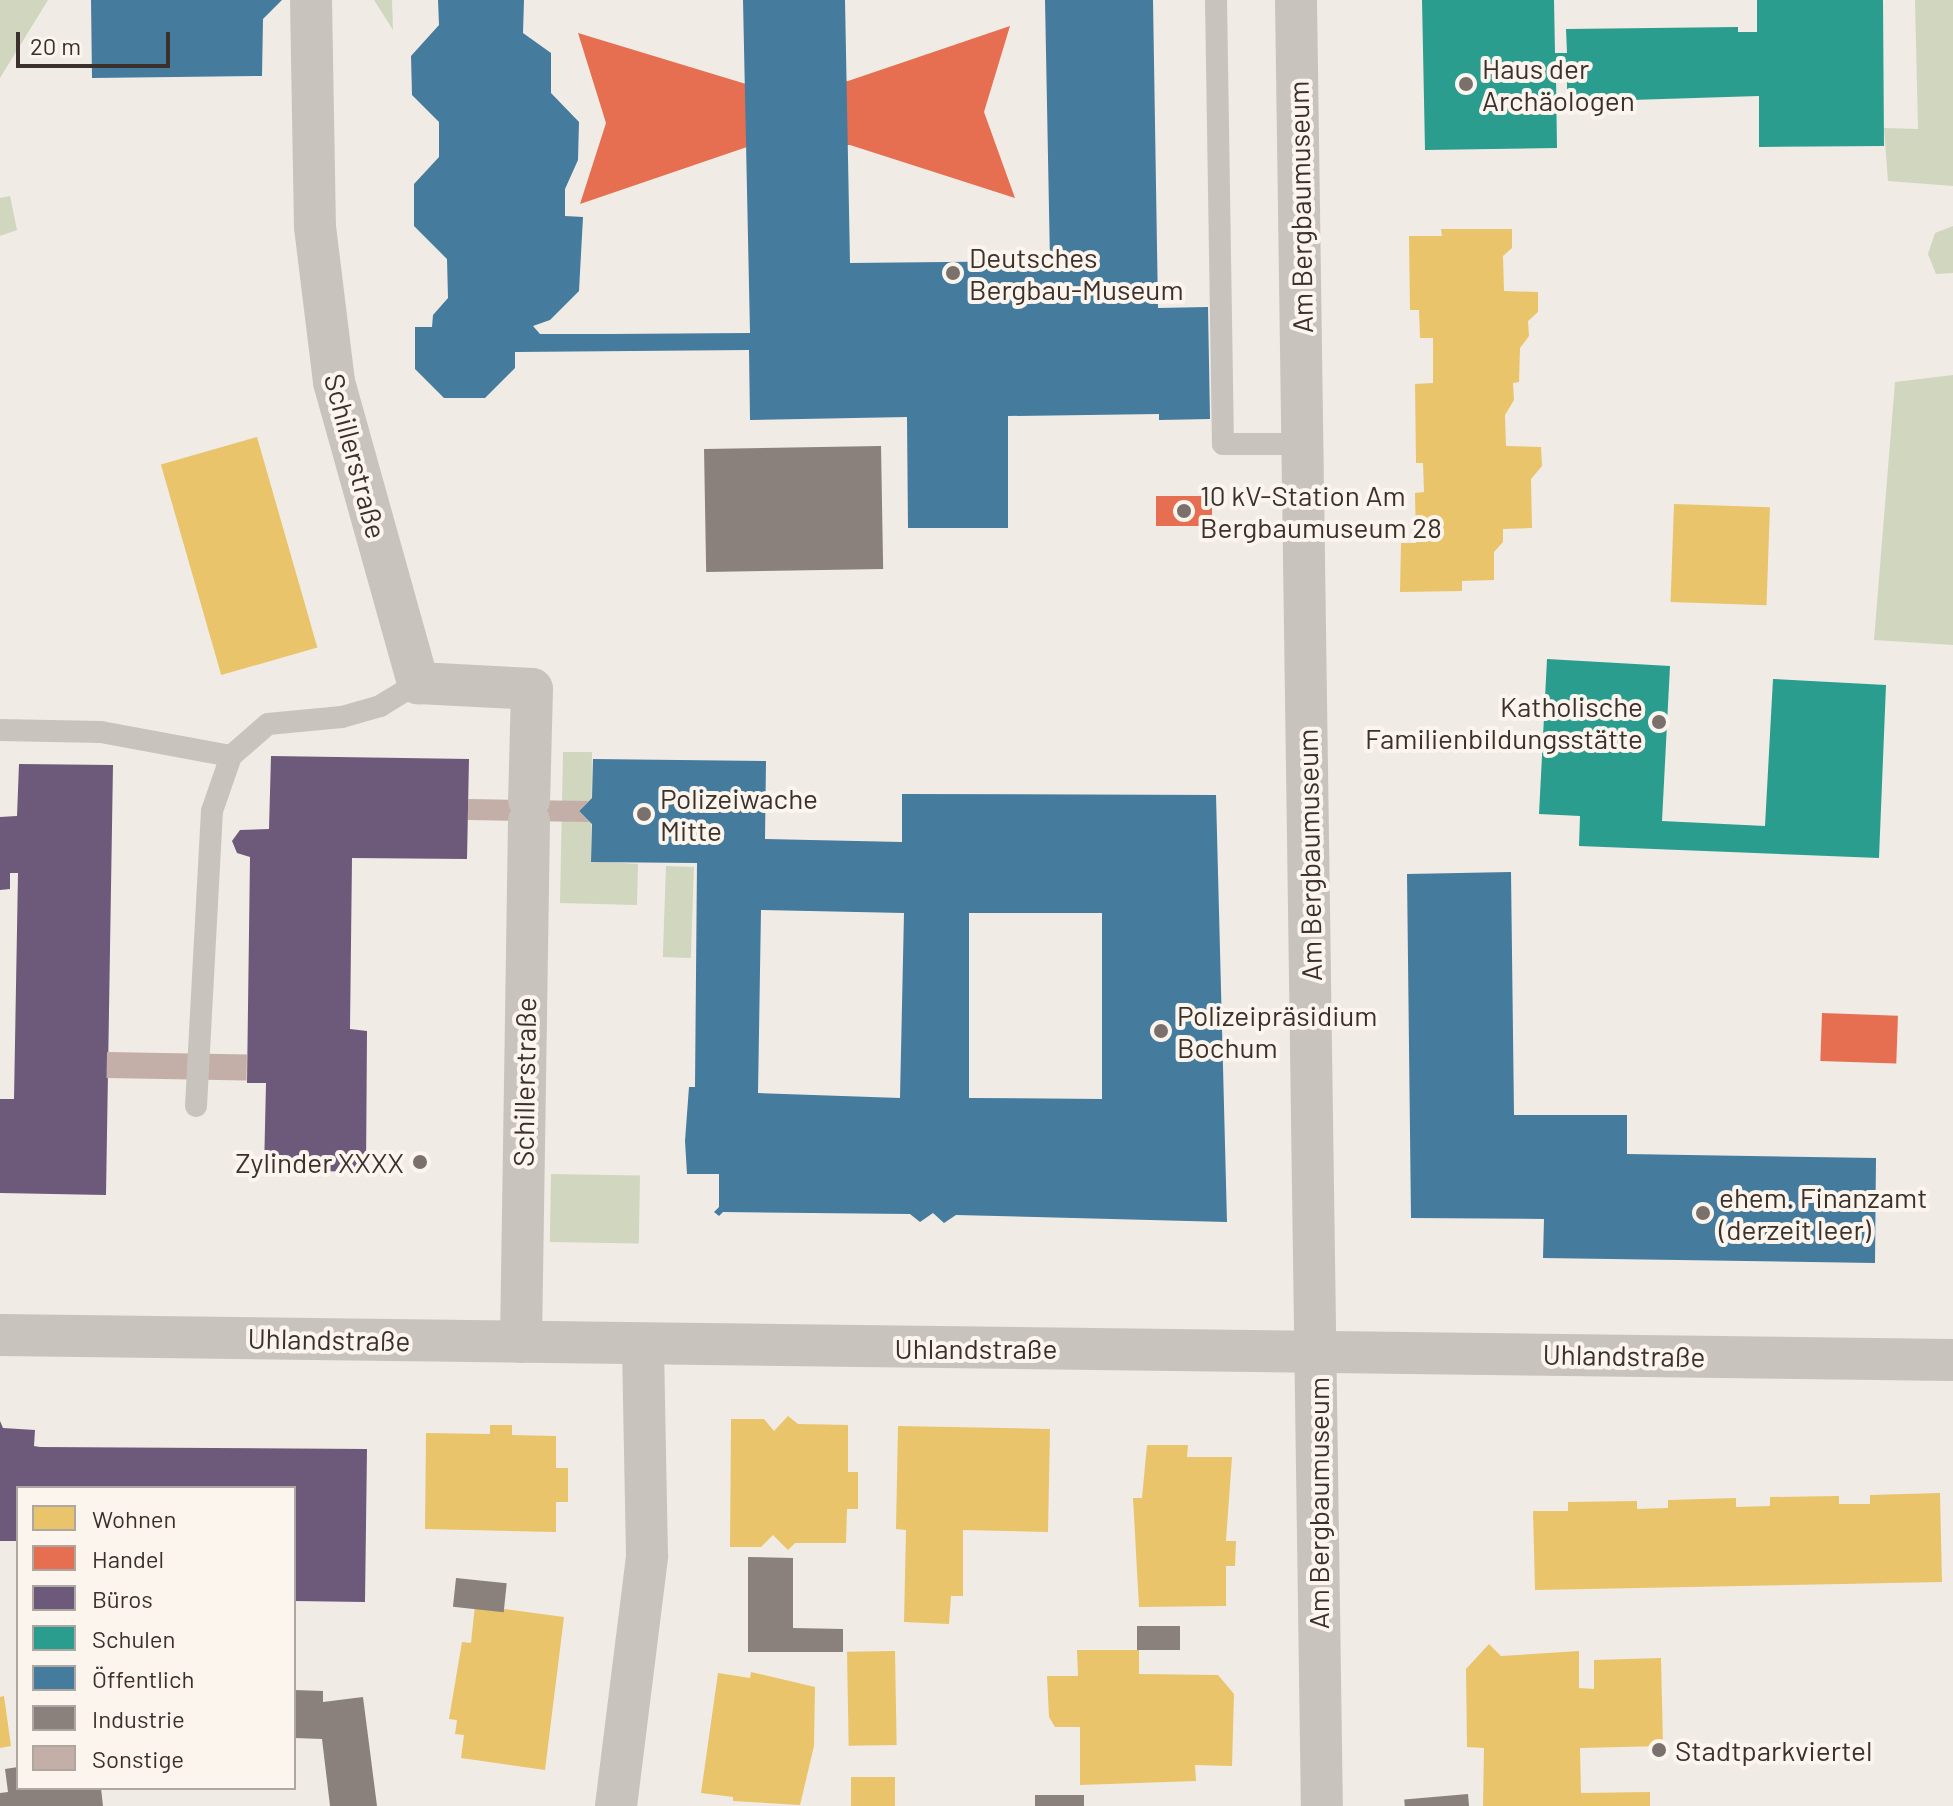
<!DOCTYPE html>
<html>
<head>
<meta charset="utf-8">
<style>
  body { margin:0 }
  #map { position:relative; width:1953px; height:1806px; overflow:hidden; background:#f0ebe5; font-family:Barlow,sans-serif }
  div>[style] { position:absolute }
  .green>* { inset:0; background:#d1d6bf; transform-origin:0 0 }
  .homes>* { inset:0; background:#e9c46a; transform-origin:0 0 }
  .shops>* { inset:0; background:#e76f51; transform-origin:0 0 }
  .offices>* { inset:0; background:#6d597a }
  .schools>* { inset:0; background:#2a9d8f }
  .public>* { inset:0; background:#457b9d }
  .industry>* { inset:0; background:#8a817c; transform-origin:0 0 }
  .building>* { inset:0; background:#c3afa7; transform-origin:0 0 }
  .service>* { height:22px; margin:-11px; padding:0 11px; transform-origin:11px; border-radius:11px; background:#c9c3be }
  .minor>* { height:42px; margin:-21px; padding:0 21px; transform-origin:21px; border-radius:21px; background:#c9c3be }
  .dots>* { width:22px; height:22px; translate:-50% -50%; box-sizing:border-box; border:4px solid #fbf5ee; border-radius:50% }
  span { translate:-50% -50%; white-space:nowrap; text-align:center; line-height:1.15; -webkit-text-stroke:8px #fbf5ee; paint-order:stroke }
  .poi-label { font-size:28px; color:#3b302b }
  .left { translate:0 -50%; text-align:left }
  .right { translate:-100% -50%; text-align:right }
  .street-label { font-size:28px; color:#3b302b }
  .legend { position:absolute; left:16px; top:1486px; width:280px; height:304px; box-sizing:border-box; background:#fbf5ee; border:2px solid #aea6a0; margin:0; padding:10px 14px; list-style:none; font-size:24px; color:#3b302b }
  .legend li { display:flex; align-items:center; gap:16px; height:40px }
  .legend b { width:40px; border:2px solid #aea6a0 }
  .scale { position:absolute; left:16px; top:32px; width:154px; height:36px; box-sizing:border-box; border:4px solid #3b302b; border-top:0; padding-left:10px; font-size:24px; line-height:28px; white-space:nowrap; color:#3b302b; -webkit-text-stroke:6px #fbf5ee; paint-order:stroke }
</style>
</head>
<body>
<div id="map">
  <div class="green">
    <i style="clip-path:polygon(0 0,48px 0,0 78px)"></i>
    <i style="clip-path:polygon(374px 0,392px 0,393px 30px)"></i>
    <i style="clip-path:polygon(1915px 0,1953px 0,1953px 186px,1888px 181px,1884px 128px,1918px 129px)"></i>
    <i style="clip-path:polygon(10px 196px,17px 230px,0 236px,0 198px)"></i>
    <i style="clip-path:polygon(1953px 226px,1953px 273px,1936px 274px,1928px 254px,1935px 233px)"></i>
    <i style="clip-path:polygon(1953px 375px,1953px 645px,1874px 640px,1895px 382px)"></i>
    <i style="clip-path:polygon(563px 752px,592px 752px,591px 861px,638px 864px,637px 905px,560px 903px)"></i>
    <i style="left:666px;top:866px;width:28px;height:91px;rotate:2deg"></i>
    <i style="left:551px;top:1174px;width:89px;height:68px;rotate:1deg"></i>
  </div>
  <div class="homes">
    <i style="clip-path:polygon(1441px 229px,1512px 229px,1512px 248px,1503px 256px,1504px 291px,1538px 292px,1538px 312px,1528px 321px,1529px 336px,1520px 348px,1519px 382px,1513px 383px,1514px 400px,1505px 415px,1506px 446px,1541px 447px,1542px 466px,1531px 479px,1532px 528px,1503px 529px,1503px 542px,1494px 552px,1494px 580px,1462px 581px,1462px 591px,1400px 592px,1401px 543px,1416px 543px,1415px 493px,1424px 492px,1423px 463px,1416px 463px,1415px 384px,1433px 383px,1433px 338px,1420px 338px,1419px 310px,1410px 310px,1409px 236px,1442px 236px)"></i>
    <i style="left:257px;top:437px;width:219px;height:100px;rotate:74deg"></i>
    <i style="left:1674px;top:504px;width:96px;height:98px;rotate:2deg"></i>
    <i style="clip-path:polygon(788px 1416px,798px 1424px,848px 1425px,848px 1472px,858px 1472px,858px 1509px,847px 1509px,846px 1543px,795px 1543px,788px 1550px,773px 1535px,761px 1547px,730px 1547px,731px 1419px,764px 1419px,774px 1431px)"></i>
    <i style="clip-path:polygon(490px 1425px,512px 1425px,512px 1435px,556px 1436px,556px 1468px,568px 1468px,568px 1502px,556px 1502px,556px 1532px,425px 1529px,426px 1433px,490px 1434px)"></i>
    <i style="clip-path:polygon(898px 1426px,1050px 1429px,1048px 1532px,963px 1530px,963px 1596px,951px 1596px,949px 1624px,904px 1622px,906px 1530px,896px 1529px)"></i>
    <i style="clip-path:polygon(1147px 1445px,1188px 1445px,1187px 1457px,1232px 1457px,1226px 1541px,1236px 1541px,1235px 1566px,1226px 1566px,1226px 1606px,1139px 1607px,1133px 1498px,1142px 1498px)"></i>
    <i style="clip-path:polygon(1940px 1493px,1942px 1582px,1535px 1590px,1533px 1511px,1568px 1511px,1568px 1502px,1637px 1501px,1637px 1509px,1668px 1508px,1668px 1500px,1736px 1498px,1736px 1507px,1770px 1506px,1770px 1497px,1839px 1496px,1839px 1504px,1870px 1504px,1870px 1495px)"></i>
    <i style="clip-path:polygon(475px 1605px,564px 1617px,545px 1770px,461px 1758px,464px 1735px,455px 1734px,457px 1720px,449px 1719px,462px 1642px,471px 1643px)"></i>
    <i style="clip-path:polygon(1489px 1644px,1501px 1656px,1579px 1651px,1579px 1688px,1594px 1689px,1594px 1660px,1661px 1658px,1663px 1746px,1580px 1748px,1581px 1793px,1650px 1792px,1650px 1806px,1483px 1806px,1484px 1748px,1467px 1747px,1466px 1669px)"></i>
    <i style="clip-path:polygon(1077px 1650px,1139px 1650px,1139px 1674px,1218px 1675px,1234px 1694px,1232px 1766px,1195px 1765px,1196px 1781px,1080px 1785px,1080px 1727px,1055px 1727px,1049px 1717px,1047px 1676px,1078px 1676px)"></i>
    <i style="left:895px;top:1651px;width:94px;height:48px;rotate:89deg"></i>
    <i style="clip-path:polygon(751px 1672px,815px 1687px,814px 1746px,800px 1805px,733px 1801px,733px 1797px,701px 1793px,718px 1673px,750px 1678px)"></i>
    <i style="clip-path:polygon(4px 1696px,11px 1746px,0 1748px,0 1697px)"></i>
    <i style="left:851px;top:1777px;width:44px;height:29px"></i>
  </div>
  <div class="shops">
    <i style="clip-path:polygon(1010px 26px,984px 112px,1015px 198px,850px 145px,747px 147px,580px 204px,606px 123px,578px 33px,746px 84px,848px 81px)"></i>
    <i style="left:1156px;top:496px;width:56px;height:30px"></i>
    <i style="left:1822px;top:1013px;width:76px;height:48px;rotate:2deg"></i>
  </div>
  <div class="offices">
    <i style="clip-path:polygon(271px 756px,469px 759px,467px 859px,352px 858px,350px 1029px,367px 1031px,366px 1172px,264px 1170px,266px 1083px,247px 1083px,250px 857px,237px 853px,232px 841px,240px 830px,269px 829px)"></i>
    <i style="clip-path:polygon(19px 764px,113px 765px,106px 1195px,0 1193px,0 1099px,14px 1099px,18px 873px,10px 873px,10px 889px,0 890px,0 817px,17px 816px)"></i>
    <i style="clip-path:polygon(0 1421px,3px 1428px,35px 1430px,34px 1446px,40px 1447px,367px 1449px,365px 1602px,294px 1601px,294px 1488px,18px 1488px,18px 1541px,0 1541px)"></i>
  </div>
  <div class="schools">
    <i style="clip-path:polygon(1422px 0,1554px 0,1555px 53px,1567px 53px,1566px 29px,1738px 27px,1738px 32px,1757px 32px,1757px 0,1883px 0,1884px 146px,1759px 147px,1759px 96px,1567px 102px,1567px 77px,1556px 77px,1557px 148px,1425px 150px)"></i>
    <i style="clip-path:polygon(1547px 659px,1670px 666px,1662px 821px,1765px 826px,1773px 679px,1886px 685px,1879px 858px,1579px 846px,1580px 816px,1539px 814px)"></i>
  </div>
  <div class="public">
    <i style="clip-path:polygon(91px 0,282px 0,263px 19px,262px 76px,92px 78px)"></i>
    <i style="clip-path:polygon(438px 0,524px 0,523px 33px,551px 53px,551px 93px,579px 122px,578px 160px,565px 189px,565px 216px,583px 217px,579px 291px,550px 320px,533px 326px,540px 334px,611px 334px,750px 333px,743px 0,845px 0,850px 263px,1050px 261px,1045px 0,1153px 0,1158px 308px,1208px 307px,1210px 419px,1159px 420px,1159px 414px,1008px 416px,1008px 528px,908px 528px,907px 417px,750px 420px,749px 350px,515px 352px,515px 368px,485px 398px,444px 398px,415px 369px,415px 327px,432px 327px,433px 315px,448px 298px,447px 259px,414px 226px,414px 184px,439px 157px,439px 122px,412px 95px,411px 56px,439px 25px)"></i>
    <i style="clip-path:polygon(evenodd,593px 759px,766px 761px,765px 839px,902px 842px,902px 794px,1216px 795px,1227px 1222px,956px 1215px,944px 1223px,933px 1213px,920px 1222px,910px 1214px,723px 1212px,719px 1216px,714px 1212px,719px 1207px,719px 1174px,687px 1174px,685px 1141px,689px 1087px,695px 1087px,697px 863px,591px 862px,592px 824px,579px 811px,592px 798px,593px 759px,761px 910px,904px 913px,900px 1098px,758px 1093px,761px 910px,593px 759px,969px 913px,1102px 913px,1102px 1099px,969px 1098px,969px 913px)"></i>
    <i style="clip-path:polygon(1511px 872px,1514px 1115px,1627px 1115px,1627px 1154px,1876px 1158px,1875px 1263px,1543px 1258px,1544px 1219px,1411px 1218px,1407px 874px)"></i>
  </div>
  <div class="industry">
    <i style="left:881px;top:446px;width:123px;height:177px;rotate:89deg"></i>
    <i style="clip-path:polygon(748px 1557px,793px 1558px,793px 1628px,843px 1629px,843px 1652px,748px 1652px)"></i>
    <i style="left:456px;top:1578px;width:51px;height:29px;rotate:6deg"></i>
    <i style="left:1137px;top:1626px;width:43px;height:24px"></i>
    <i style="clip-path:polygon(294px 1690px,323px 1691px,323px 1702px,363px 1697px,377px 1806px,330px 1806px,322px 1739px,294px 1738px)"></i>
    <i style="clip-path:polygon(18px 1767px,18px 1788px,101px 1788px,103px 1806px,0 1806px,0 1793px,8px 1792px,5px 1769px)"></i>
    <i style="left:1468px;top:1794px;width:12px;height:64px;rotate:85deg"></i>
    <i style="left:1084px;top:1795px;width:11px;height:49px;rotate:90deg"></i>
  </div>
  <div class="building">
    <i style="clip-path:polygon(468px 799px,589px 801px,579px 811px,589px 822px,468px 820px)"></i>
    <i style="left:107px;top:1052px;width:140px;height:26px;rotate:1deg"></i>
  </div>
  <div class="service">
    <i style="left:1216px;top:0;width:444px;rotate:89.1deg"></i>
    <i style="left:1223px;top:444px;width:80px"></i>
    <i style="left:0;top:730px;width:101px;rotate:1.1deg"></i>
    <i style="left:101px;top:732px;width:132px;rotate:10.5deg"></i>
    <i style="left:196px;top:1106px;width:295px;rotate:-86.9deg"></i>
    <i style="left:212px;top:811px;width:58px;rotate:-70.9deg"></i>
    <i style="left:231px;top:756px;width:49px;rotate:-40.9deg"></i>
    <i style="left:268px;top:724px;width:74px;rotate:-5.4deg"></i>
    <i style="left:342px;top:717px;width:40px;rotate:-16deg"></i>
    <i style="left:380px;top:706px;width:44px;rotate:-31.2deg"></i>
  </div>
  <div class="minor">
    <i style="left:311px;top:0;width:227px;rotate:89deg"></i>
    <i style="left:315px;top:227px;width:156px;rotate:83deg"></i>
    <i style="left:334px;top:382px;width:313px;rotate:74.4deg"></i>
    <i style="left:418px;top:683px;width:114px;rotate:3deg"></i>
    <i style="left:532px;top:689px;width:111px;rotate:91.5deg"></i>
    <i style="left:1296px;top:0;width:1806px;rotate:89.18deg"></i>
    <i style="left:0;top:1335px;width:1953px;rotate:0.73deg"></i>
    <i style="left:521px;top:1342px;width:521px;rotate:-89.12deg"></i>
    <i style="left:616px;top:1806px;width:252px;rotate:-82.9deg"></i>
    <i style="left:647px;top:1556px;width:210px;rotate:-91.1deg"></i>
  </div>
  <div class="dots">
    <i style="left:1466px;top:84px;background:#7a716c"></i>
    <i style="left:953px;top:273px;background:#7a716c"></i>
    <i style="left:1184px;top:511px;background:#7a716c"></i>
    <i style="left:1659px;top:722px;background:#7a716c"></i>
    <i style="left:644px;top:814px;background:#7a716c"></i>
    <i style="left:1161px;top:1031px;background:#7a716c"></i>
    <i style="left:420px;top:1162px;background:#7a716c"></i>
    <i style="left:1703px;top:1213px;background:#7a716c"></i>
    <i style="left:1659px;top:1750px;background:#7a716c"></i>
  </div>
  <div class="poi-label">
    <span class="left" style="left:1482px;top:84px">Haus der<br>Archäologen</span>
    <span class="left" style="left:969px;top:273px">Deutsches<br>Bergbau-Museum</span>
    <span class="left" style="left:1200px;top:511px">10 kV-Station Am<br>Bergbaumuseum 28</span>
    <span class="right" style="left:1643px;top:722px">Katholische<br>Familienbildungsstätte</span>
    <span class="left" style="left:660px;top:814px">Polizeiwache<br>Mitte</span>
    <span class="left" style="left:1177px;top:1031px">Polizeipräsidium<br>Bochum</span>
    <span class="right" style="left:404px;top:1162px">Zylinder XXXX</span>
    <span class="left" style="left:1719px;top:1213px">ehem. Finanzamt<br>(derzeit leer)</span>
    <span class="left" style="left:1675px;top:1750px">Stadtparkviertel</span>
  </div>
  <div class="street-label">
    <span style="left:1300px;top:207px;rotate:-91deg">Am Bergbaumuseum</span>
    <span style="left:356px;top:456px;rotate:75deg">Schillerstraße</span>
    <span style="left:1309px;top:855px;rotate:-91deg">Am Bergbaumuseum</span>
    <span style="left:524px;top:1082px;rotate:-89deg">Schillerstraße</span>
    <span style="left:329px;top:1339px;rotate:1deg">Uhlandstraße</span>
    <span style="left:976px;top:1348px">Uhlandstraße</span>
    <span style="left:1624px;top:1355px;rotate:1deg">Uhlandstraße</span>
    <span style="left:1318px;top:1503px;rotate:-90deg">Am Bergbaumuseum</span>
  </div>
  <ul class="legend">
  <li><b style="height:22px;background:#e9c46a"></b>Wohnen</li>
  <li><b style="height:22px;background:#e76f51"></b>Handel</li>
  <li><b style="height:22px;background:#6d597a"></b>Büros</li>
  <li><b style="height:22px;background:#2a9d8f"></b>Schulen</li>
  <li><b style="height:22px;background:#457b9d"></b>Öffentlich</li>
  <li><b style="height:22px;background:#8a817c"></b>Industrie</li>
  <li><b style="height:22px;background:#c3afa7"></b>Sonstige</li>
  </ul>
  <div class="scale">20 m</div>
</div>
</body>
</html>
